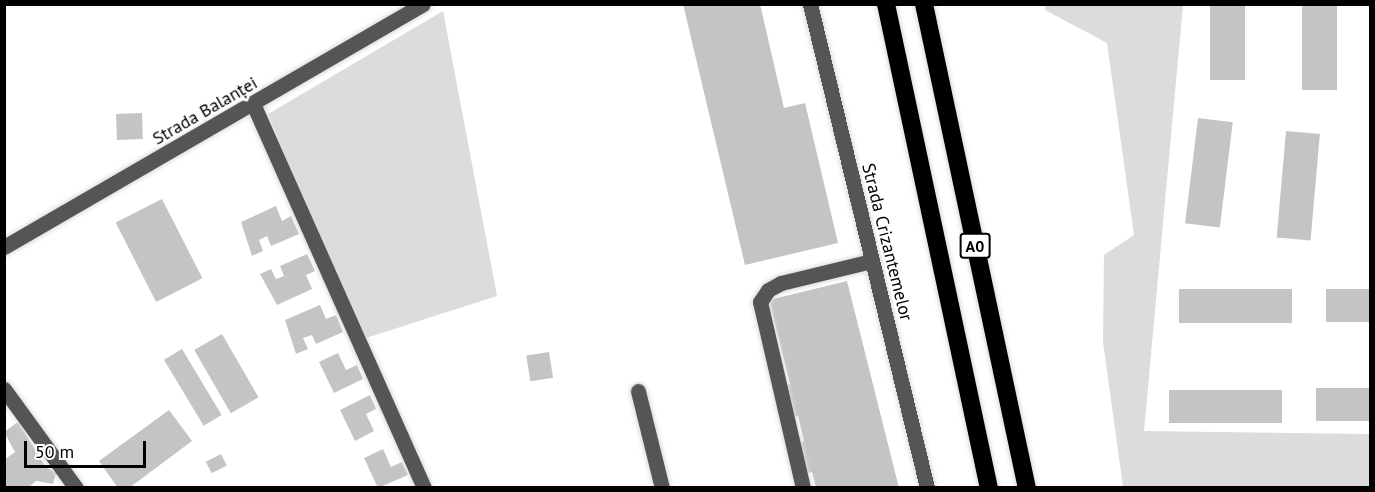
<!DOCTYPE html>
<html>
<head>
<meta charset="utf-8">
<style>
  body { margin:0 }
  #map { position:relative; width:1375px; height:492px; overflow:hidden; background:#fff; font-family:"PT Sans",sans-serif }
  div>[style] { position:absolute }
  .green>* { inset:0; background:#dcdcdc }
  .building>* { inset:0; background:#c4c4c4; transform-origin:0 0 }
  .roads { filter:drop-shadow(0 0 2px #dbdbdb) drop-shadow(0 0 2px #dbdbdb) }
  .minor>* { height:15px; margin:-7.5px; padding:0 7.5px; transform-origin:7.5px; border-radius:7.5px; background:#555 }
  .highway>* { height:18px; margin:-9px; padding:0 9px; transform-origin:9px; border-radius:9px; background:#000 }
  span { translate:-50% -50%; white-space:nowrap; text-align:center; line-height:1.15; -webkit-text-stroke:5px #fff; paint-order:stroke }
  .shield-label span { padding:2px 4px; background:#fff; border:2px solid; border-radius:4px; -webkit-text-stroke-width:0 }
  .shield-label { font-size:16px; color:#000; font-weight:700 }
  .street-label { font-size:18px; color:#000 }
  .frame { position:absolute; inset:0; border:6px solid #000; pointer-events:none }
  .scale { position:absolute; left:24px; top:441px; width:122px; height:27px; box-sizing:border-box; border:3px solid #000; border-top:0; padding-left:8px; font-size:18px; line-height:21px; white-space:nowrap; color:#000; -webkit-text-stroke:4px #fff; paint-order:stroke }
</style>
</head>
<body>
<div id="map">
  <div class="green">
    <i style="clip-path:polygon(1045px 5px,1183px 5px,1144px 431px,1370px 434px,1370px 487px,1123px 487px,1103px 342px,1104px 255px,1134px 235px,1107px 43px,1045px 10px)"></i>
    <i style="clip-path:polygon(443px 11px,497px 296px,363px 339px,268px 114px)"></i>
  </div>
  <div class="building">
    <i style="clip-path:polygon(683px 4px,760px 4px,784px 108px,805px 103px,838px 243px,745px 265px)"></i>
    <i style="left:1210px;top:4px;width:35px;height:76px"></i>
    <i style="left:1302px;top:4px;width:35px;height:86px"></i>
    <i style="left:142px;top:113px;width:26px;height:26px;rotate:88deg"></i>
    <i style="left:1198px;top:118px;width:35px;height:106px;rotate:7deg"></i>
    <i style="left:1286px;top:131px;width:34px;height:107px;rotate:5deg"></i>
    <i style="left:162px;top:199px;width:89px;height:52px;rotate:63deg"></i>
    <i style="clip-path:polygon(276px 206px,282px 221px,291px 216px,299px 234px,271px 246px,267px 236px,259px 240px,263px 251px,252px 256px,241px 222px)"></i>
    <i style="clip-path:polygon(307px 254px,315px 271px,306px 275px,312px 289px,277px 305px,260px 274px,271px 269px,276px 279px,284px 276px,280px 266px)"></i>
    <i style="clip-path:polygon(847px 281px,899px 488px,816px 488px,812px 472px,805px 474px,797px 443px,804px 441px,798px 416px,790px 418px,783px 386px,790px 384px,769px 300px)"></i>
    <i style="left:1292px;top:289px;width:34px;height:113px;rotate:90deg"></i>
    <i style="left:1326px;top:289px;width:44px;height:33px"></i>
    <i style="clip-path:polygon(320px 305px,326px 319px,336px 315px,343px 332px,316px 344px,312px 335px,303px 338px,308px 349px,296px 354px,285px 320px)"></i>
    <i style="left:222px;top:334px;width:73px;height:32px;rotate:60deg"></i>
    <i style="left:182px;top:349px;width:77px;height:21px;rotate:59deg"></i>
    <i style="left:549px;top:352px;width:26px;height:23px;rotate:81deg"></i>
    <i style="clip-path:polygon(338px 353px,346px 370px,357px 365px,363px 379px,334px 393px,319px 362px)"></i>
    <i style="left:1316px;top:388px;width:54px;height:33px"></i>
    <i style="left:1169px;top:390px;width:113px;height:33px"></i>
    <i style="clip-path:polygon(370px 395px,376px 409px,366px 414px,374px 431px,355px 441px,340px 410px)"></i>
    <i style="clip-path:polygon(169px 410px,192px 441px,129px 488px,118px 488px,99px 461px)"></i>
    <i style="clip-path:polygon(18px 422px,46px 467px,56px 473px,53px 484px,36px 481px,28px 488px,4px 488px,4px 460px,15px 452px,4px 432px)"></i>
    <i style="clip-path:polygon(383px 449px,391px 467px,402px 462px,408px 475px,378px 488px,364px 458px)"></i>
    <i style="left:221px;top:454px;width:13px;height:17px;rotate:63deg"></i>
  </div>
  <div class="roads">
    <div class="minor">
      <i style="left:810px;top:4px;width:498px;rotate:76.4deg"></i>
      <i style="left:254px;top:106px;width:418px;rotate:66deg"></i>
      <i style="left:4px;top:247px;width:484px;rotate:-30.1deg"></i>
      <i style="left:4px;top:389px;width:122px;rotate:54deg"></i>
      <i style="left:638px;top:391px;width:100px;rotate:76.1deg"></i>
      <i style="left:803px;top:488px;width:191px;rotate:-103deg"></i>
      <i style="left:760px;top:302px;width:14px;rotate:-56deg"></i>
      <i style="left:768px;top:290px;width:15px;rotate:-28deg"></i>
      <i style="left:781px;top:283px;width:93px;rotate:-13.7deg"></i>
    </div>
    <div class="highway">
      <i style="left:886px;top:4px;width:495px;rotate:78deg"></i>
      <i style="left:924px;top:4px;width:495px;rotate:78deg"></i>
    </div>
  </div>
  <div class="shield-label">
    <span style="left:975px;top:246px">A0</span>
  </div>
  <div class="street-label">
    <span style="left:205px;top:111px;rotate:-30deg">Strada Balanței</span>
    <span style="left:887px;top:242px;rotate:76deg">Strada Crizantemelor</span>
  </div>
  <div class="frame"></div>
  <div class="scale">50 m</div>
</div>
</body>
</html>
